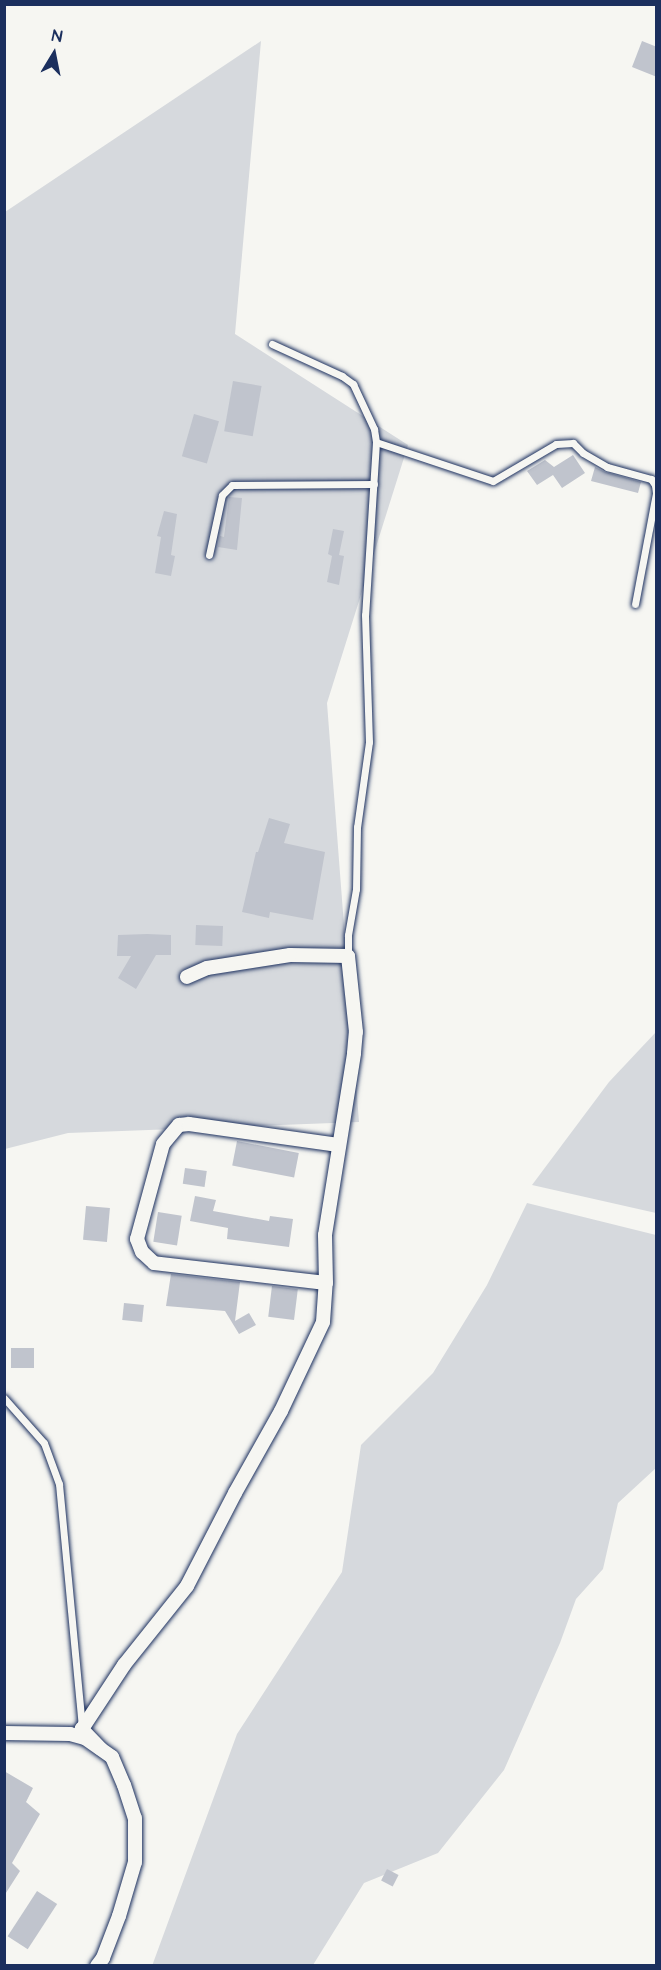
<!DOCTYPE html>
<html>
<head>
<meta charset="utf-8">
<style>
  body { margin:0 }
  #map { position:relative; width:661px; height:1970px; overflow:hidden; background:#f6f6f2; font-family:"Architects Daughter",sans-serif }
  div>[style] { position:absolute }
  .green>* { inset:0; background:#d6d9dd }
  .building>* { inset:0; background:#c0c4cd; transform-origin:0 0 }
  .roads { filter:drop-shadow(0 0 2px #1b2f5e) drop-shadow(0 0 2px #1b2f5e) }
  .lane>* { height:7px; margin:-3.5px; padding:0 3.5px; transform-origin:3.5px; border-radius:3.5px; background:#f6f6f2 }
  .street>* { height:14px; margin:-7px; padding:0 7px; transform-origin:7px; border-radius:7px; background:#f6f6f2 }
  span { translate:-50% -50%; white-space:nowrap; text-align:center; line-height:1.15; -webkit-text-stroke:6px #f6f6f2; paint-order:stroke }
  .frame { position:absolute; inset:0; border:6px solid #1b2f5e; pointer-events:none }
  .north { position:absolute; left:24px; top:24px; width:60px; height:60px; -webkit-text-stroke:4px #f6f6f2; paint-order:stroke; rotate:10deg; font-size:16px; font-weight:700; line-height:24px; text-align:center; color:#1b2f5e }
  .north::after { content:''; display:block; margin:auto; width:21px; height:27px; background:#1b2f5e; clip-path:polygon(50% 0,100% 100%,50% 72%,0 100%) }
</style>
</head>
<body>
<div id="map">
  <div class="green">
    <i style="clip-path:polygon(261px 41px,235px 334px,408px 445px,327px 703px,359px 1122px,68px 1133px,5px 1149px,5px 212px)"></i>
    <i style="clip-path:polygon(656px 1032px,656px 1213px,532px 1185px,609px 1082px)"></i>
    <i style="clip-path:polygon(527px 1203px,656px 1235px,656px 1468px,618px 1503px,603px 1569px,576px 1599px,560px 1643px,504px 1770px,438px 1853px,364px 1883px,313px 1965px,152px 1966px,237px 1734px,342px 1572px,361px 1445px,433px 1373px,487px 1285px)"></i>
  </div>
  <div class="building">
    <i style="clip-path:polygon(642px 41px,657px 47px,657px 77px,632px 67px)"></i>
    <i style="left:233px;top:381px;width:29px;height:51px;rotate:10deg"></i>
    <i style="left:194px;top:414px;width:26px;height:44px;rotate:16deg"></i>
    <i style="clip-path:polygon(573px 455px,585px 473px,562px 488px,553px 475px,537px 485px,527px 471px,545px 460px,554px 467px)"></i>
    <i style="clip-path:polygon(595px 467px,605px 472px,641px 482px,638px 493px,591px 481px)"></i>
    <i style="clip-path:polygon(229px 497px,242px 498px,237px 550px,218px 547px,220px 536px,224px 537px)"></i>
    <i style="clip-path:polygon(164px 511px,177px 514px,171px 555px,175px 556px,171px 576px,155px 573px,161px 537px,157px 536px)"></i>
    <i style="clip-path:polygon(333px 529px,344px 531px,339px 555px,344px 556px,339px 585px,327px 582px,332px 556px,328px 554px)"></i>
    <i style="clip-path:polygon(269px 818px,290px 824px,284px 843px,325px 852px,313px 920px,270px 912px,269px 918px,242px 912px,256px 852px,258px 852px)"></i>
    <i style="left:196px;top:925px;width:27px;height:20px;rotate:2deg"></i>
    <i style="clip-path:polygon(147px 934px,171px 935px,171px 955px,156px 955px,136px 989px,118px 978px,131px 956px,117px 956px,118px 935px)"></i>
    <i style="left:237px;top:1141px;width:63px;height:25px;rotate:11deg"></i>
    <i style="left:185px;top:1168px;width:22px;height:16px;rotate:8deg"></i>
    <i style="clip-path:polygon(195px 1196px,216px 1200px,213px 1211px,269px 1221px,270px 1216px,293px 1219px,289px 1247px,227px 1239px,228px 1228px,190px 1221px)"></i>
    <i style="left:86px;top:1206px;width:24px;height:34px;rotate:5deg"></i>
    <i style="left:158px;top:1212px;width:24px;height:30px;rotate:9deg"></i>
    <i style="clip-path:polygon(171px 1274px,240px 1282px,235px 1321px,249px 1313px,256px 1325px,239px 1334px,225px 1311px,166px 1306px)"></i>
    <i style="left:272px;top:1286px;width:26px;height:31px;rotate:7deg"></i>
    <i style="left:124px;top:1303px;width:20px;height:17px;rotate:6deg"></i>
    <i style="left:11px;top:1348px;width:23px;height:20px"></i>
    <i style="clip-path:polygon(4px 1771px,33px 1788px,26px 1802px,40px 1814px,12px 1863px,20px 1871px,4px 1896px)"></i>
    <i style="left:387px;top:1869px;width:13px;height:13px;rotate:27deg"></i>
    <i style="left:37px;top:1891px;width:24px;height:54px;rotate:33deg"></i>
  </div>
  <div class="roads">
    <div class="lane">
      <i style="left:272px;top:344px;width:77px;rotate:24.6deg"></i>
      <i style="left:342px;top:376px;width:14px;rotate:36deg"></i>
      <i style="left:353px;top:384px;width:50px;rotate:65deg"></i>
      <i style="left:374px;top:429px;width:13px;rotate:81deg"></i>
      <i style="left:376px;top:442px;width:173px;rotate:93.6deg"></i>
      <i style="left:365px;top:615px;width:127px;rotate:88.2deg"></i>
      <i style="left:369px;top:742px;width:86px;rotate:98deg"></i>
      <i style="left:357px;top:827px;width:62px;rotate:90.9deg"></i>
      <i style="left:356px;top:889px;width:47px;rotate:99.9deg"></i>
      <i style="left:348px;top:935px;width:21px;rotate:90deg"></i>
      <i style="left:376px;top:442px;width:123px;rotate:18.4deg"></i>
      <i style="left:493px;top:481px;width:73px;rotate:-30.4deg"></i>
      <i style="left:556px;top:444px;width:17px;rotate:-3deg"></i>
      <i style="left:573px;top:443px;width:14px;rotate:45deg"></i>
      <i style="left:583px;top:453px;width:28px;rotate:30deg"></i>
      <i style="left:607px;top:467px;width:46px;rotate:15.3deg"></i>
      <i style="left:651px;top:479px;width:7px;rotate:56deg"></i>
      <i style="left:655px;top:485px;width:8px;rotate:83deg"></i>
      <i style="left:656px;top:493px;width:113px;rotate:100.7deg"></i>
      <i style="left:209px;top:555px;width:61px;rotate:-77.8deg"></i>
      <i style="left:222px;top:495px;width:14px;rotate:-45deg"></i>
      <i style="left:232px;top:485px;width:142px;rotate:-0.4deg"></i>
      <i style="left:4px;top:1398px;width:60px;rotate:48.4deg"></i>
      <i style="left:44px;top:1443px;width:44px;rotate:69.9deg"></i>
      <i style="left:59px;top:1484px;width:243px;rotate:84.6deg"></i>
    </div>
    <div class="street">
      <i style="left:326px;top:1283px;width:173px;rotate:-173.4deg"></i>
      <i style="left:154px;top:1263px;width:16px;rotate:-137deg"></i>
      <i style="left:142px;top:1252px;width:14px;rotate:-111deg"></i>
      <i style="left:137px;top:1239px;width:98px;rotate:-74.7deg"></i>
      <i style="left:163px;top:1144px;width:25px;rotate:-50deg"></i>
      <i style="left:179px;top:1125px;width:10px;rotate:-6deg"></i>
      <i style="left:189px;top:1124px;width:151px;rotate:8deg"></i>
      <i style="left:4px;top:1733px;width:66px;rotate:0.9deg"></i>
      <i style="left:70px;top:1734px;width:16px;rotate:15deg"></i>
      <i style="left:85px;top:1738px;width:33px;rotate:35deg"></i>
      <i style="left:112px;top:1757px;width:30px;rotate:67deg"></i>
      <i style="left:124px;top:1785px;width:35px;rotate:72deg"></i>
      <i style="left:135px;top:1818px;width:44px;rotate:90deg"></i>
      <i style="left:135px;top:1862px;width:56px;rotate:106.5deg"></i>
      <i style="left:119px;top:1916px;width:45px;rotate:110.9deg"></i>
      <i style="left:103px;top:1958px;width:10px;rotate:127deg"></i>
      <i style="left:101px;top:1749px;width:28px;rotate:-134deg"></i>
      <i style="left:82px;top:1729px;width:77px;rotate:-56.7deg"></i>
      <i style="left:124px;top:1665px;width:101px;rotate:-51.4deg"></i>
      <i style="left:187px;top:1586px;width:105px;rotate:-62.7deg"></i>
      <i style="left:235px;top:1493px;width:94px;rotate:-60.7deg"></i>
      <i style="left:281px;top:1411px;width:98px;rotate:-64.7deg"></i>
      <i style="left:323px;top:1322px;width:39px;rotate:-86deg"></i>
      <i style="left:326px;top:1283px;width:48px;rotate:-91.2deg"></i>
      <i style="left:325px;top:1235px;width:184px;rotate:-80.9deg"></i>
      <i style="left:354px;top:1053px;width:21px;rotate:-85deg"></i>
      <i style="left:356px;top:1032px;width:76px;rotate:-96deg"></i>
      <i style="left:348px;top:956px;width:58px;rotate:-179deg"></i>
      <i style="left:290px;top:955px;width:84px;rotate:171.1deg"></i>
      <i style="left:207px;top:968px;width:22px;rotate:156deg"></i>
    </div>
  </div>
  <div class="frame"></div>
  <div class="north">N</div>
</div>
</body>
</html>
